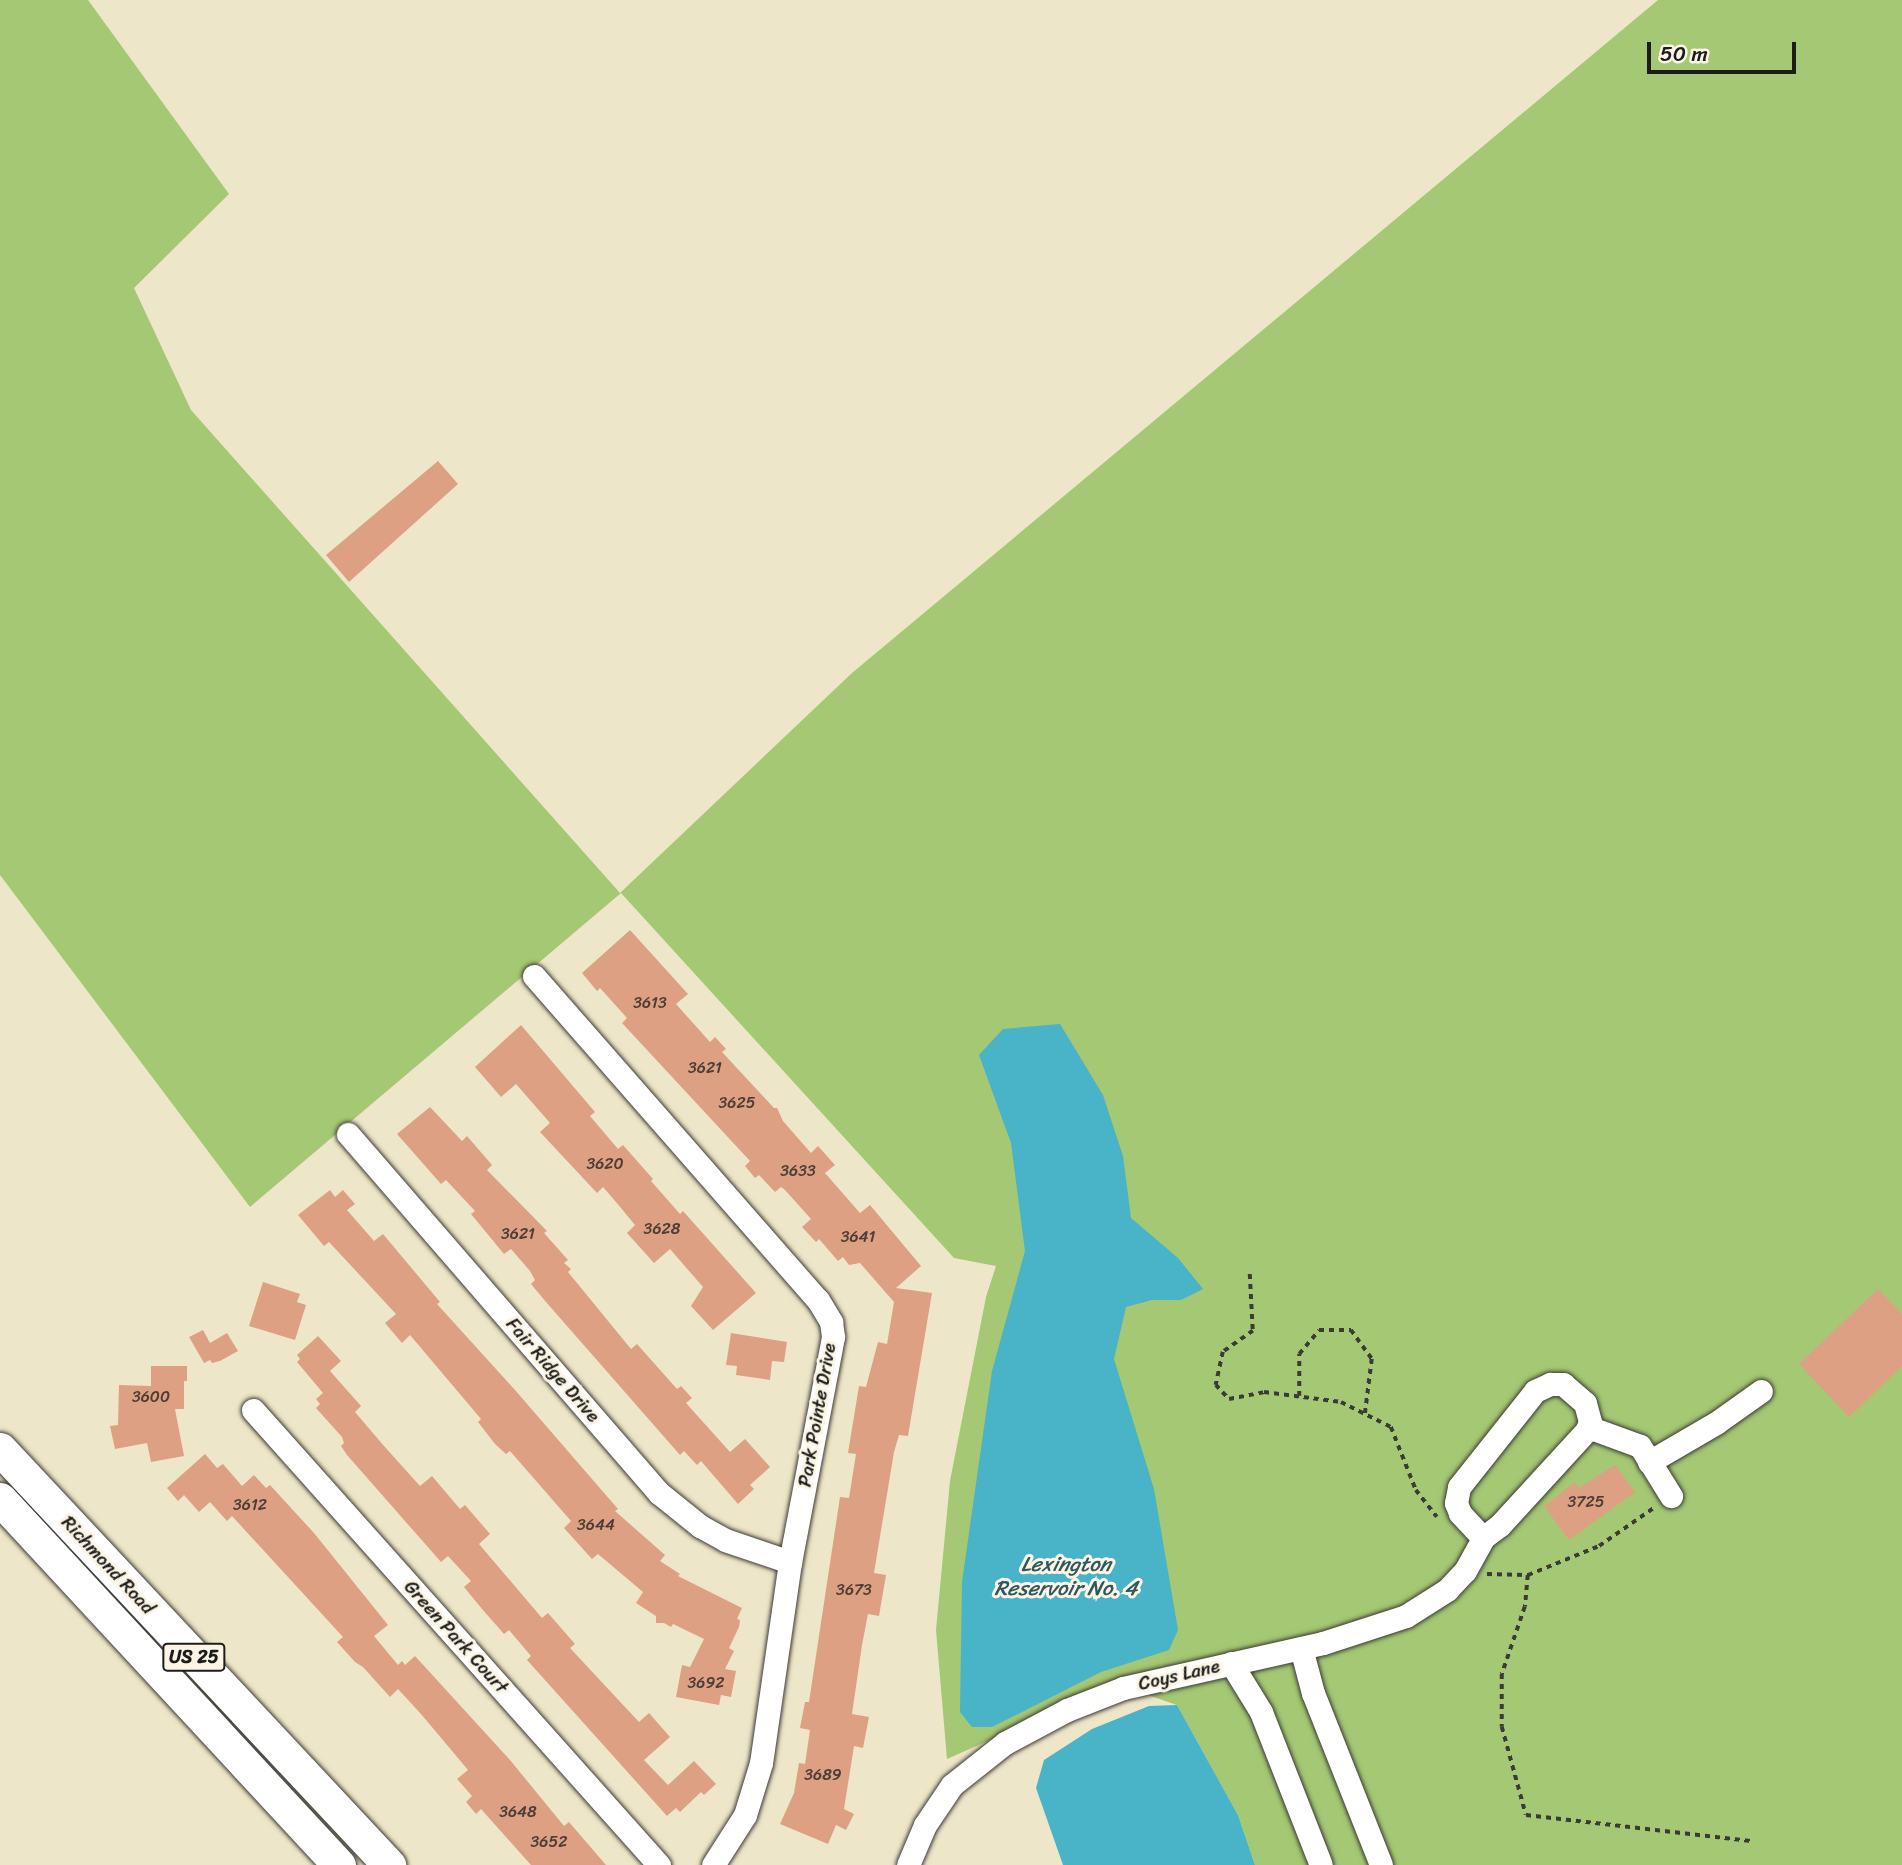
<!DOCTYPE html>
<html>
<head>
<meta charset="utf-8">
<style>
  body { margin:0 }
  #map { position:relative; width:1902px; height:1865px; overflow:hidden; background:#eee6c8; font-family:Sriracha,sans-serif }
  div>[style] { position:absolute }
  .green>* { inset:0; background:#a4c873 }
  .water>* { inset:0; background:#49b3c7 }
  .building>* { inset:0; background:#dda083 }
  .path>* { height:3.5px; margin-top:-1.75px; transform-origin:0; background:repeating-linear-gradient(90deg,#3c3a36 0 5px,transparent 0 10px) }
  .roads { filter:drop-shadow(0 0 2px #3c3a36) drop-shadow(0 0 2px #3c3a36) }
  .minor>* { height:23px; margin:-11.5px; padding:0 11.5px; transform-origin:11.5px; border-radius:11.5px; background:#fff }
  .highway>* { height:33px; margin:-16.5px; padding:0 16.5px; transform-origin:16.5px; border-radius:16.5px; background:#fff }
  span { translate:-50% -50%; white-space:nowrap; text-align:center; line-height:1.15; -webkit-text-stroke:6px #fcf5e5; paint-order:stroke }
  .number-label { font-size:16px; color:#4c3d36 }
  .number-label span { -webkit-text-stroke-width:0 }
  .shield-label span { padding:2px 5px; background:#fcf5e5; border:2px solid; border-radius:5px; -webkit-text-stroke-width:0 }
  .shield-label { font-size:18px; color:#1c1c1c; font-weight:700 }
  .street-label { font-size:19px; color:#1c1c1c }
  .water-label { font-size:21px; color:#2e5860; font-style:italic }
  .scale { position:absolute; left:1647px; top:42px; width:149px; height:32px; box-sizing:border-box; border:4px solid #1c1c1c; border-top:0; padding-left:9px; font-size:21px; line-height:24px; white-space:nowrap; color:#1c1c1c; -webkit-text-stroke:5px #fcf5e5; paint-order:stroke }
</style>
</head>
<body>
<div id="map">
  <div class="green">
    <i style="clip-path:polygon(0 0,88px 0,229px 194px,134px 288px,191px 410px,620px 893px,852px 673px,1658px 0,1902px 0,1902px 1865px,1255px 1865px,1238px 1815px,1177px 1705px,1116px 1684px,947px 1759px,936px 1630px,950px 1481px,986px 1297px,996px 1266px,954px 1258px,621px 893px,250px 1207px,0 875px)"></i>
  </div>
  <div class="water">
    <i style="clip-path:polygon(1060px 1024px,1103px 1095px,1123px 1156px,1131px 1218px,1178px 1258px,1203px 1289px,1181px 1300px,1152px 1300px,1126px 1307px,1114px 1359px,1154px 1489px,1178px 1630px,1169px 1650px,1101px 1672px,992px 1727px,972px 1727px,960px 1712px,962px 1582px,992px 1371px,1025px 1251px,1011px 1143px,979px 1055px,1003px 1029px)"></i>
    <i style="clip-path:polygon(1177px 1705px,1238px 1815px,1255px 1865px,1063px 1865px,1036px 1788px,1044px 1760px,1092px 1729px,1149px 1706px)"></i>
  </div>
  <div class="building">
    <i style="clip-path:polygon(438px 461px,458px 484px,349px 582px,326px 555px)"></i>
    <i style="clip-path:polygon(630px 930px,688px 994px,676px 1004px,710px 1042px,715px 1037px,726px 1049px,722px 1052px,774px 1108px,777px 1108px,783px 1121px,811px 1153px,818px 1146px,835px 1165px,825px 1173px,860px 1213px,870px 1205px,921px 1266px,896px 1288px,932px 1293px,908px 1436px,899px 1435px,894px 1452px,874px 1573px,886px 1575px,879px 1616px,868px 1614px,862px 1645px,852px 1714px,869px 1717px,863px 1748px,854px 1746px,844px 1809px,854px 1814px,846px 1830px,836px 1825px,828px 1844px,780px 1824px,794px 1793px,799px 1763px,805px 1764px,810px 1730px,800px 1728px,805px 1702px,809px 1702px,840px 1497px,849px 1498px,856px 1454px,848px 1453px,859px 1386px,866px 1387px,878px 1342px,887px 1344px,894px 1302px,860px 1263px,849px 1265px,843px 1257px,838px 1261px,819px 1239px,816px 1242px,802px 1227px,811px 1219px,785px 1190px,781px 1187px,775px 1192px,759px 1175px,755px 1178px,745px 1166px,750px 1161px,622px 1023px,627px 1018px,600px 988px,597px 991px,582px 973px)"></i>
    <i style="clip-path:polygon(521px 1025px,595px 1112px,590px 1116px,618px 1149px,623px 1145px,653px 1179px,651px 1181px,680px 1214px,683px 1211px,756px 1293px,713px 1330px,691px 1306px,703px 1287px,670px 1249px,654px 1263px,627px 1233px,635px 1225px,616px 1202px,603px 1187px,597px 1193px,540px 1132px,550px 1123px,516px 1084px,501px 1097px,475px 1067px)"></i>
    <i style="clip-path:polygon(430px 1107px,462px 1141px,467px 1136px,492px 1165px,487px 1170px,547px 1231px,544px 1233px,568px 1260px,564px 1263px,571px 1269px,568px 1272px,631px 1349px,637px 1344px,677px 1389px,681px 1386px,692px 1398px,686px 1403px,730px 1452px,745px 1439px,770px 1467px,750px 1485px,754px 1489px,738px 1504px,701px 1461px,697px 1465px,684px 1451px,680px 1455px,546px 1302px,531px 1284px,535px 1280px,530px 1271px,511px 1249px,504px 1254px,471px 1214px,475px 1211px,446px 1180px,441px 1184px,397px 1134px)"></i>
    <i style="clip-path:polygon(330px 1190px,335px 1197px,343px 1190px,355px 1204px,347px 1210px,374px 1241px,383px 1234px,440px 1302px,437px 1304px,515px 1390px,618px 1509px,615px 1511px,665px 1555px,660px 1561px,680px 1574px,678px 1576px,742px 1608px,737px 1619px,740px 1620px,739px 1627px,729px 1648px,734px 1651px,725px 1669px,736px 1671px,731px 1697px,721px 1695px,719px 1705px,676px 1697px,682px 1665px,690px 1667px,704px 1639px,673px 1624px,671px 1627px,664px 1623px,656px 1623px,656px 1616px,636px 1603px,643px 1592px,598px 1554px,592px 1559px,564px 1528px,571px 1521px,510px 1451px,506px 1454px,495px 1444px,478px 1422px,481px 1419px,410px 1335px,402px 1343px,385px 1323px,396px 1314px,329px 1242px,324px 1246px,298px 1215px)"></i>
    <i style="clip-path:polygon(263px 1282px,300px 1294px,297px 1302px,306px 1305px,295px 1340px,249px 1326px)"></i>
    <i style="clip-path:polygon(1878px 1289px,1902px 1314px,1902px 1366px,1849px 1417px,1799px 1364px)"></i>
    <i style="clip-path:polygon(203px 1330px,210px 1343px,227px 1333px,238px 1351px,220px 1361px,212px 1363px,210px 1360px,204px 1363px,189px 1337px)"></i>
    <i style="clip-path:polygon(731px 1333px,787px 1342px,784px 1362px,772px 1361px,770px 1380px,736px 1375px,737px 1366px,726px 1365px)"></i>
    <i style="clip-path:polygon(318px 1336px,341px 1361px,330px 1371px,361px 1406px,355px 1412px,384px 1446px,420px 1486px,432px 1476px,460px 1509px,465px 1505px,490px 1534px,479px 1544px,542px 1618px,548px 1613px,575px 1644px,570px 1648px,639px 1722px,649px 1713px,670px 1737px,644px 1760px,668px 1785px,694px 1761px,716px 1784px,704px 1795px,701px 1792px,680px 1812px,676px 1808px,667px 1816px,527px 1660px,531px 1656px,509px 1630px,504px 1634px,482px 1609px,464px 1587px,471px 1581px,448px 1556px,441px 1562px,347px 1455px,341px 1446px,344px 1443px,342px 1437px,316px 1408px,320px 1404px,316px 1399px,323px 1393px,297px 1362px,300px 1359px,297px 1355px)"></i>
    <i style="clip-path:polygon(151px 1366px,187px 1366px,187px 1381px,184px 1381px,184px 1409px,175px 1409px,184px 1456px,151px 1462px,147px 1443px,115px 1449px,110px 1426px,118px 1425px,119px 1385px,151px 1386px)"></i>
    <i style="clip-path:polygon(205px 1454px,217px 1468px,223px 1464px,242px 1486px,254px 1475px,266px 1488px,270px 1485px,314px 1533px,388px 1625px,374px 1636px,398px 1665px,402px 1661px,405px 1665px,415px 1656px,510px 1760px,564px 1826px,569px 1822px,606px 1865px,531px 1865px,481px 1809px,476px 1814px,466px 1802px,472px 1796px,457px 1779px,468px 1770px,421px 1714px,398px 1689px,390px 1697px,363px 1667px,355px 1662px,337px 1642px,343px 1637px,232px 1516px,227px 1521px,210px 1502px,199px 1512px,184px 1495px,178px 1501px,167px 1488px)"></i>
    <i style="clip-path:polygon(1615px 1465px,1635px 1492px,1569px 1540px,1544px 1506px,1575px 1482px,1579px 1488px)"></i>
  </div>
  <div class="path">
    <i style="left:1250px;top:1274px;width:57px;rotate:87deg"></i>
    <i style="left:1253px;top:1331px;width:37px;rotate:145deg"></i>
    <i style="left:1223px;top:1352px;width:34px;rotate:102deg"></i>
    <i style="left:1216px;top:1385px;width:19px;rotate:47deg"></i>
    <i style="left:1229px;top:1399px;width:36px;rotate:-11deg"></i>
    <i style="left:1264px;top:1392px;width:78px;rotate:7.4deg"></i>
    <i style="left:1341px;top:1402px;width:56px;rotate:26.6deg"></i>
    <i style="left:1391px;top:1427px;width:68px;rotate:68.4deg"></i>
    <i style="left:1416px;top:1490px;width:34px;rotate:52deg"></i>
    <i style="left:1299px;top:1396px;width:42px;rotate:-90deg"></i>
    <i style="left:1299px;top:1354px;width:31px;rotate:-50deg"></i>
    <i style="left:1319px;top:1330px;width:32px"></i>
    <i style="left:1351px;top:1330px;width:36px;rotate:54deg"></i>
    <i style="left:1372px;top:1359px;width:56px;rotate:97.1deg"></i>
    <i style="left:1487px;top:1574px;width:41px;rotate:1.4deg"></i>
    <i style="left:1528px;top:1575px;width:32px;rotate:95deg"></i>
    <i style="left:1525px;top:1607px;width:71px;rotate:108.9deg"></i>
    <i style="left:1502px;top:1674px;width:53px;rotate:90deg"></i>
    <i style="left:1502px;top:1727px;width:91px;rotate:74.7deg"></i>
    <i style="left:1526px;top:1815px;width:226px;rotate:6.6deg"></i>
    <i style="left:1528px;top:1575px;width:77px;rotate:-22.2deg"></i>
    <i style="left:1599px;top:1546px;width:68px;rotate:-34.9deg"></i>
  </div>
  <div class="roads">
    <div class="minor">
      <i style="left:534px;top:976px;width:431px;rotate:48.8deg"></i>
      <i style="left:818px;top:1300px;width:26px;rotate:59deg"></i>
      <i style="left:831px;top:1322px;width:15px;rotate:82deg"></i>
      <i style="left:833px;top:1337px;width:229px;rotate:100.8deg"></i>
      <i style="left:790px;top:1562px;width:203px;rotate:98.2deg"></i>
      <i style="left:761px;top:1763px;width:54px;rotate:107.1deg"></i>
      <i style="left:745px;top:1815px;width:59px;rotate:122.6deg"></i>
      <i style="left:348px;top:1134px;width:475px;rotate:49.1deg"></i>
      <i style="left:659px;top:1493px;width:53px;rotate:38.8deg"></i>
      <i style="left:700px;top:1526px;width:29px;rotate:29deg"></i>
      <i style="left:725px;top:1540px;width:69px;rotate:18.7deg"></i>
      <i style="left:1550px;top:1384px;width:13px"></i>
      <i style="left:1563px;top:1384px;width:29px;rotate:41deg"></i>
      <i style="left:1585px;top:1403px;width:20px;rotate:75deg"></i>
      <i style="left:1590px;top:1422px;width:9px;rotate:111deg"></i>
      <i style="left:1587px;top:1430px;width:129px;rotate:132.5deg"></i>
      <i style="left:1500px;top:1525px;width:21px;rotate:143deg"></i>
      <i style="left:1483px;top:1538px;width:34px;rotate:-133deg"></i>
      <i style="left:1460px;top:1513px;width:11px;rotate:-112deg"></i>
      <i style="left:1456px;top:1503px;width:16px;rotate:-79deg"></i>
      <i style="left:1459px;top:1487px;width:122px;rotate:-51.6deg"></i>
      <i style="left:1535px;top:1391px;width:17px;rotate:-25deg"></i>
      <i style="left:253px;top:1410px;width:610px;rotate:48.26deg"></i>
      <i style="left:1588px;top:1427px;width:55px;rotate:20.1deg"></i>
      <i style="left:1640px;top:1446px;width:59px;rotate:58.2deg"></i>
      <i style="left:1649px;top:1462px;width:78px;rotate:-30.2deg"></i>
      <i style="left:1716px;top:1423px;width:55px;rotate:-35.4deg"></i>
      <i style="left:1301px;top:1648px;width:47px;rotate:75.1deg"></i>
      <i style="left:1313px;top:1693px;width:185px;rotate:68.4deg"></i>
      <i style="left:1231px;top:1663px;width:57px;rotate:58.5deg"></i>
      <i style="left:1261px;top:1712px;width:164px;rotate:68.6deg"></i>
      <i style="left:908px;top:1865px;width:43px;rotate:-67deg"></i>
      <i style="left:925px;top:1825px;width:48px;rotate:-56deg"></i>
      <i style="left:952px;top:1785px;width:68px;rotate:-38.4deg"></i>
      <i style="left:1005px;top:1743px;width:70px;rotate:-28deg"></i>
      <i style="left:1067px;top:1710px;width:60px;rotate:-21.4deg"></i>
      <i style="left:1123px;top:1688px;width:205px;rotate:-12.7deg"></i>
      <i style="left:1323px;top:1643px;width:87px;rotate:-18deg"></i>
      <i style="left:1406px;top:1616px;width:49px;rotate:-32.4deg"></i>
      <i style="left:1447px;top:1590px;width:26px;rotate:-47deg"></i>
      <i style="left:1465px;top:1571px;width:38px;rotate:-61deg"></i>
    </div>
    <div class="highway">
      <i style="left:0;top:1449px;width:570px;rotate:46.92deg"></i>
      <i style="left:0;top:1499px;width:499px;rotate:47.2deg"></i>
    </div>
  </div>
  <div class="number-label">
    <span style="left:650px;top:1003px">3613</span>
    <span style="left:705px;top:1068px">3621</span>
    <span style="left:737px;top:1103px">3625</span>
    <span style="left:605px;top:1164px">3620</span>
    <span style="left:798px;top:1171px">3633</span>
    <span style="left:662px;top:1229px">3628</span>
    <span style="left:518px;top:1234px">3621</span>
    <span style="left:858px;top:1237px">3641</span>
    <span style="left:151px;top:1397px">3600</span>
    <span style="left:1586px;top:1502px">3725</span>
    <span style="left:250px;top:1505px">3612</span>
    <span style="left:596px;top:1525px">3644</span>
    <span style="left:854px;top:1590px">3673</span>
    <span style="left:706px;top:1683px">3692</span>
    <span style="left:823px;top:1775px">3689</span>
    <span style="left:518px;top:1812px">3648</span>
    <span style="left:549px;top:1842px">3652</span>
  </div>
  <div class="shield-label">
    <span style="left:194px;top:1657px">US 25</span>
  </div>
  <div class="street-label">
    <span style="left:553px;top:1370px;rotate:49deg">Fair Ridge Drive</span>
    <span style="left:817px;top:1415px;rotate:-80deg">Park Pointe Drive</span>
    <span style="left:108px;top:1565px;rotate:47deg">Richmond Road</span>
    <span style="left:456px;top:1637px;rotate:48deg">Green Park Court</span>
    <span style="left:1179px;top:1675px;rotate:-13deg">Coys Lane</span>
  </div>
  <div class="water-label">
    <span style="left:1066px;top:1576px">Lexington<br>Reservoir No. 4</span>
  </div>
  <div class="scale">50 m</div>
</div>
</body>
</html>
